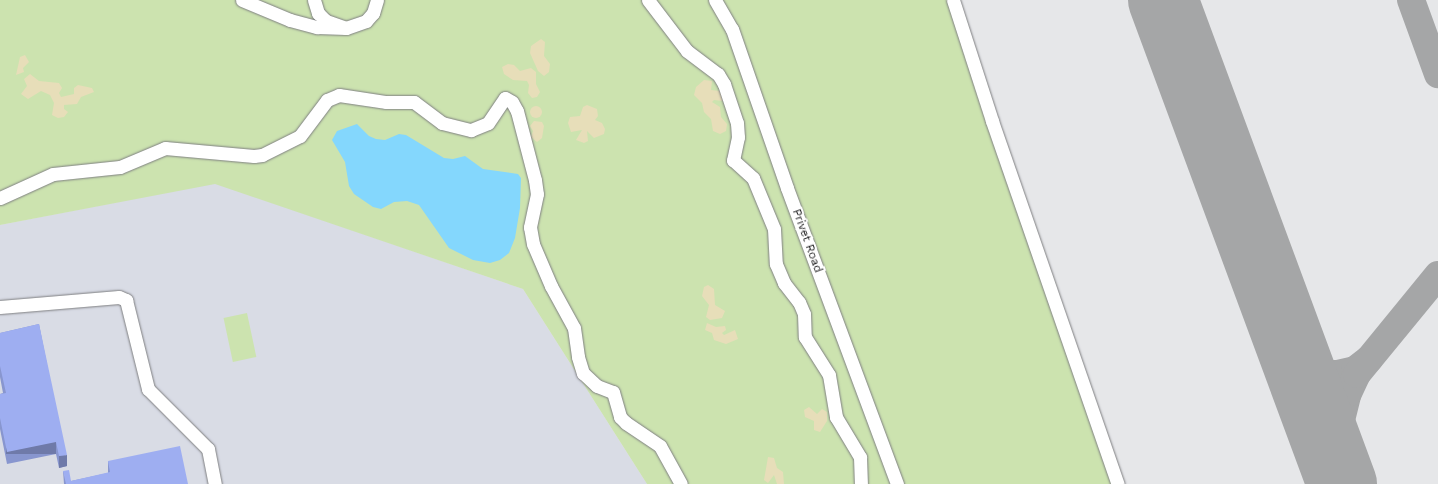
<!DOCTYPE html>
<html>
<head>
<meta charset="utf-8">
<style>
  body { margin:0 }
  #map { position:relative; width:1438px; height:484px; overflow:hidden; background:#e6e7e9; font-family:"Work Sans",sans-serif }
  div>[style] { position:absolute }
  .built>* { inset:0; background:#d9dce5 }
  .green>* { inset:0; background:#cce3af; transform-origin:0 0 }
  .sand>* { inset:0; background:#e7deb9 }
  .round { border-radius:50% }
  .water>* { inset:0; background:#84d7fd }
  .taxiway>* { height:28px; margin:-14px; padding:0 14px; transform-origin:14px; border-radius:14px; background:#a5a6a7 }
  .runway>* { height:70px; margin:-35px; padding:0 35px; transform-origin:35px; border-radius:35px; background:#a5a6a7 }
  .roads { filter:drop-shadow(0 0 1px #7e7f81) drop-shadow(0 0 1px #7e7f81) }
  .minor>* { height:13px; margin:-6.5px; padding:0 6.5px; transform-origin:6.5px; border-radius:6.5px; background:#fff }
  .wall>* { inset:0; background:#8896cf }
  .shaded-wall>* { inset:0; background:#6f7aa9; transform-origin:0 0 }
  .building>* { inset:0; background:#9eaef1 }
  span { translate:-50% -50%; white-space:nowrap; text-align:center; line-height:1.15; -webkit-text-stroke:4px #fff; paint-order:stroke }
  .street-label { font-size:12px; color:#1e1e1f }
</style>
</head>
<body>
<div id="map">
  <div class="built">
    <i style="clip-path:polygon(215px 183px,523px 289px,647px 484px,0 484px,0 225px)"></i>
  </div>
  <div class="green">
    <i style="clip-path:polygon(0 0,949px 0,1121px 484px,647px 484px,523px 289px,215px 184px,0 225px)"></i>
    <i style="left:247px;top:313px;width:45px;height:24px;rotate:78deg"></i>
  </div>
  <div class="sand">
    <i style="clip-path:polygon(541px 39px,545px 42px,544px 56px,550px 64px,549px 72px,544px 76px,538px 71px,530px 53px,531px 46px)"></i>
    <i style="clip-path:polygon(25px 55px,29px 62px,23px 68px,24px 72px,16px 75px,20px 57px)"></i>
    <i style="clip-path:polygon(508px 64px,514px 65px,520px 71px,531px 68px,536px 72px,536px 84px,540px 92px,537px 97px,532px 98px,528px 93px,529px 85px,527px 81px,513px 80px,504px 74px,502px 67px)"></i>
    <i style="clip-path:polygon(30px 74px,39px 81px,59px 83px,62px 88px,59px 93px,61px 97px,74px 94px,74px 88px,78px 85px,92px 88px,94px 92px,81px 97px,77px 104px,64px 105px,64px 109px,68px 112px,64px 117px,58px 118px,52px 115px,54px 103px,50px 95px,41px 91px,28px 99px,21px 94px,27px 86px,24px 79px)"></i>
    <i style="clip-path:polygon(704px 80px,712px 81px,711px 90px,720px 91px,723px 101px,714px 100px,712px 102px,720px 107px,721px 117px,727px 124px,726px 131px,720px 134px,713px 131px,711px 119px,704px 112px,702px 103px,694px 95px,696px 87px)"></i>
    <i style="clip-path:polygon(587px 105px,597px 109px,598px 116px,595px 120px,602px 123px,605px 129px,604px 134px,594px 138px,587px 131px,588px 141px,584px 143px,576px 140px,582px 130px,571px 132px,568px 123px,570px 117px,580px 116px,583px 107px)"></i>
    <i class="round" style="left:530px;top:106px;width:12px;height:12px"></i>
    <i style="clip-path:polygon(534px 121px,542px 122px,544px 126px,542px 138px,537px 142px,531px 137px,533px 131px,530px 126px)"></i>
    <i style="clip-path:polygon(708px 285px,714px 289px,715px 305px,725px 311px,722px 318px,710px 320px,706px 317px,709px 305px,702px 296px,704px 287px)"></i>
    <i style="clip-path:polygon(707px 323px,716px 327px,725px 326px,726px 330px,722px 333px,724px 335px,735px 330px,738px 339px,726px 344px,714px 340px,712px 333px,705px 330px)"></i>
    <i style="clip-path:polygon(809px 407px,817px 414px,822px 409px,827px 412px,827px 421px,820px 432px,814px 430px,814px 421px,805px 417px,804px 410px)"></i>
    <i style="clip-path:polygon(768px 457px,774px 458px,777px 468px,783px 472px,784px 484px,777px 484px,774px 475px,768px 483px,764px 480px)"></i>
  </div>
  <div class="water">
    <i style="clip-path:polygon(357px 124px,369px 136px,376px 139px,385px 140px,399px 134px,406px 135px,444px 158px,453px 159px,465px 156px,483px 169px,518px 174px,521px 178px,520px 208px,515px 238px,509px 253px,500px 260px,490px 263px,473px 260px,449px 248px,419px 205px,407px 201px,394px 202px,381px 209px,373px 207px,354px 194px,349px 186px,345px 162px,332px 140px,337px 131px)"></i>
  </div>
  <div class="taxiway">
    <i style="left:1411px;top:0;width:79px;rotate:70deg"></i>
    <i style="left:1296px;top:360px;width:17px;rotate:33deg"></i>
    <i style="left:1310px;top:369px;width:17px;rotate:17deg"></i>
    <i style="left:1326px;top:374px;width:12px"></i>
    <i style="left:1338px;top:374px;width:17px;rotate:-13deg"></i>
    <i style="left:1355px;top:370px;width:18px;rotate:-38deg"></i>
    <i style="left:1337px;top:472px;width:48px;rotate:-86.4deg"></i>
    <i style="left:1340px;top:424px;width:32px;rotate:-76deg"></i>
    <i style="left:1348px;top:393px;width:21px;rotate:-65deg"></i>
    <i style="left:1357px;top:374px;width:128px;rotate:-50.7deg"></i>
  </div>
  <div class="runway">
    <i style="left:1163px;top:0;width:516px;rotate:69.7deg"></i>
  </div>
  <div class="roads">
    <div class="minor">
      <i style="left:242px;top:0;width:52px;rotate:22.6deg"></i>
      <i style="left:290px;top:20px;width:28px;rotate:15deg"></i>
      <i style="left:317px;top:27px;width:29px;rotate:2deg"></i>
      <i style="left:314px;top:0;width:14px;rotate:73deg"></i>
      <i style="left:318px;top:13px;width:11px;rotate:45deg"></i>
      <i style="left:326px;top:21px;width:21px;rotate:19deg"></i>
      <i style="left:346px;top:28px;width:21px;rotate:-19deg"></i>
      <i style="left:366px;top:21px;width:11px;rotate:-49deg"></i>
      <i style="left:373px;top:13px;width:14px;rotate:-73deg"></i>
      <i style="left:648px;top:0;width:64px;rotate:52.6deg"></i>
      <i style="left:687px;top:51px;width:39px;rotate:37deg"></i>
      <i style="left:718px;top:74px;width:12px;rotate:59deg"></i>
      <i style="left:724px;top:84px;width:41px;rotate:71.6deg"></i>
      <i style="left:737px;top:123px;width:14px;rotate:86deg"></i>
      <i style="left:738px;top:137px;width:24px;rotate:102deg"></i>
      <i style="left:733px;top:160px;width:27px;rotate:42deg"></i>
      <i style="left:753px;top:178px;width:55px;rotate:67.6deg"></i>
      <i style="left:774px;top:229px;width:35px;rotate:87deg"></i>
      <i style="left:776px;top:264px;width:21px;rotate:67deg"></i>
      <i style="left:784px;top:283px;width:24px;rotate:52deg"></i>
      <i style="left:799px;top:302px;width:13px;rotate:67deg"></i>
      <i style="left:804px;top:314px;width:23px;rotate:88deg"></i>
      <i style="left:805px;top:337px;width:45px;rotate:57.7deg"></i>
      <i style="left:829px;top:375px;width:43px;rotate:80.5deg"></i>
      <i style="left:836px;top:417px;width:47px;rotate:59deg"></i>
      <i style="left:860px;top:457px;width:27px;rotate:88deg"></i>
      <i style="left:715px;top:0;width:34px;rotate:60deg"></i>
      <i style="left:732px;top:29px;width:168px;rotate:70.9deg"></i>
      <i style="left:787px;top:188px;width:316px;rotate:69.6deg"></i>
      <i style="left:953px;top:0;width:127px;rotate:72.1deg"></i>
      <i style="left:992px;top:121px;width:384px;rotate:70.9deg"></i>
      <i style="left:0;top:198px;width:58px;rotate:-24.4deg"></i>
      <i style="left:53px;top:174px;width:67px;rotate:-6deg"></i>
      <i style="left:120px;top:167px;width:49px;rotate:-22.9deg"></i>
      <i style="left:165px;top:148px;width:89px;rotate:5.1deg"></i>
      <i style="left:254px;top:156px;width:8px;rotate:-7deg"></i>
      <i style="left:262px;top:155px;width:42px;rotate:-26.6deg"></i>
      <i style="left:300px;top:136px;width:45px;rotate:-53.1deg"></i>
      <i style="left:327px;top:100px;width:13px;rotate:-23deg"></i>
      <i style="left:339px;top:95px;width:48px;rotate:8.5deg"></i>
      <i style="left:386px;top:102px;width:28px"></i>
      <i style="left:414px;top:102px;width:35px;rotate:37deg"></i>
      <i style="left:442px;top:123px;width:30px;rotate:14deg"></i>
      <i style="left:471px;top:130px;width:18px;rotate:-22deg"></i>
      <i style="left:488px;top:123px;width:30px;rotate:-56deg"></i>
      <i style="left:505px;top:98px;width:8px;rotate:30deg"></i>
      <i style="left:512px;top:102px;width:10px;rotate:61deg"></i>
      <i style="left:517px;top:111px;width:71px;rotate:75.4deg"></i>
      <i style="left:535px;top:180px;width:14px;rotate:82deg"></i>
      <i style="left:537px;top:194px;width:34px;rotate:102deg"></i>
      <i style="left:530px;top:227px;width:17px;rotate:80deg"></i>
      <i style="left:533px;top:244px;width:46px;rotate:66.8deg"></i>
      <i style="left:551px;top:286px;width:48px;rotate:61.3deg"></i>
      <i style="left:574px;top:328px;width:29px;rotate:82deg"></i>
      <i style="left:578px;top:357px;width:17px;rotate:73deg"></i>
      <i style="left:583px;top:373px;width:19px;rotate:43deg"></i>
      <i style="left:597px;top:386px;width:17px;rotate:21deg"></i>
      <i style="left:613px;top:392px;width:26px;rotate:74deg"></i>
      <i style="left:620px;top:417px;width:8px;rotate:45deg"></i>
      <i style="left:626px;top:423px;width:41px;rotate:34.1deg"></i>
      <i style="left:660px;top:446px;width:43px;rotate:61.1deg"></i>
      <i style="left:0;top:307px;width:119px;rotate:-4.8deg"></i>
      <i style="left:119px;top:297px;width:8px;rotate:23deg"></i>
      <i style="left:126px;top:300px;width:92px;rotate:76.1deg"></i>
      <i style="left:148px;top:389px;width:85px;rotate:45deg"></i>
      <i style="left:208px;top:449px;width:36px;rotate:79deg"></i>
    </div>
  </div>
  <div class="wall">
    <i style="clip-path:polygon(39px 324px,67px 466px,59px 468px,56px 454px,7px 464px,0 429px,0 394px,3px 393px,0 377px,0 333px)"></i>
    <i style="clip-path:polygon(108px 461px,188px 484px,64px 484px,63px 471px,71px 481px,108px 473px)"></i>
  </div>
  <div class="shaded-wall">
    <i style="left:56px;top:442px;width:12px;height:50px;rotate:90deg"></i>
    <i style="clip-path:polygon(67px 455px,67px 466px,59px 468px,59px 456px)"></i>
  </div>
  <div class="building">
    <i style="clip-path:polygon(39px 324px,67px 455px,59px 456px,56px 442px,7px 452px,0 418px,0 394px,6px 393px,0 366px,0 333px)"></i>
    <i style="clip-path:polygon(180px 446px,188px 484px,66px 484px,63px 471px,69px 470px,71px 481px,110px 472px,108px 461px)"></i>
  </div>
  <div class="street-label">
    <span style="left:807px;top:241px;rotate:70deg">Privet Road</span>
  </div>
</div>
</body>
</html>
